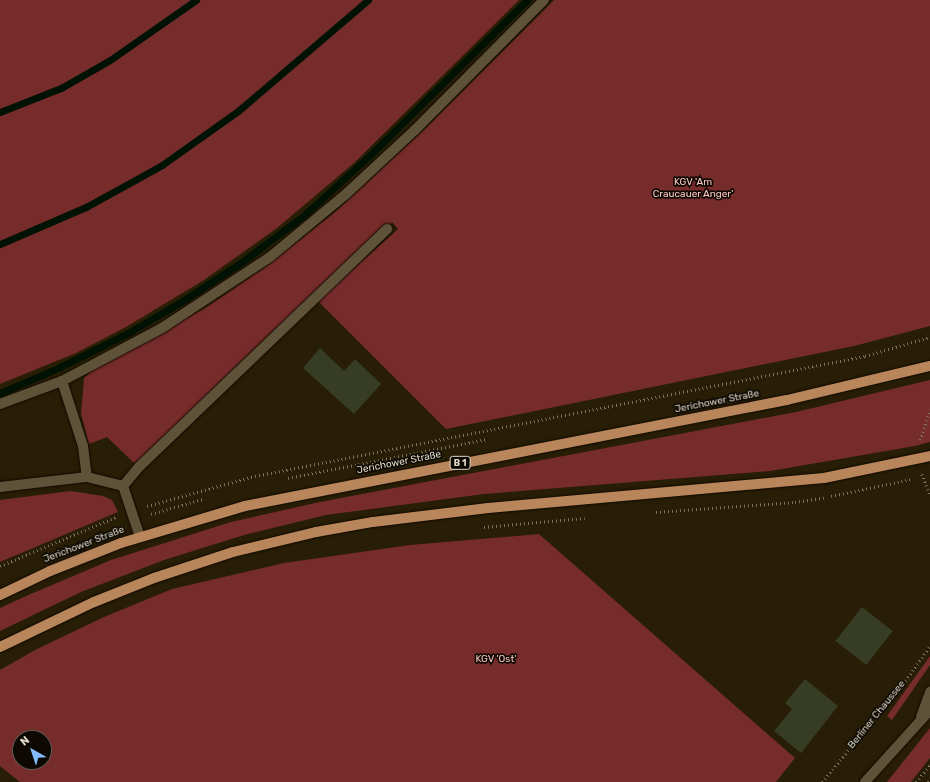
<!DOCTYPE html>
<html>
<head>
<meta charset="utf-8">
<style>
  body { margin:0 }
  #map { position:relative; width:930px; height:782px; overflow:hidden; background:#281e05; font-family:Rubik,sans-serif }
  div>[style] { position:absolute }
  .green>* { inset:0; background:#762c2b }
  .stream>* { height:7px; margin:-3.5px; padding:0 3.5px; transform-origin:3.5px; border-radius:3.5px; background:#001204 }
  .building>* { inset:0; background:#363d24; transform-origin:0 0 }
  .path>* { height:2.5px; margin-top:-1.25px; transform-origin:0; background:repeating-linear-gradient(90deg,#7a725e 0 1px,transparent 0 4px) }
  .roads { filter:drop-shadow(0 0 1px #100800) drop-shadow(0 0 1px #100800) }
  .service>* { height:10px; margin:-5px; padding:0 5px; transform-origin:5px; border-radius:5px; background:#5e5339 }
  .secondary>* { height:10px; margin:-5px; padding:0 5px; transform-origin:5px; border-radius:5px; background:#5e5339 }
  .primary>* { height:10px; margin:-5px; padding:0 5px; transform-origin:5px; border-radius:5px; background:#b8865a }
  span { translate:-50% -50%; white-space:nowrap; text-align:center; line-height:1.15; -webkit-text-stroke:3.5px #0d0902; paint-order:stroke }
  .shield-label span { padding:1px 3px; background:#0d0902; border:1px solid; border-radius:3px; -webkit-text-stroke-width:0 }
  .shield-label { font-size:9px; color:#dfd9cb; font-weight:700 }
  .park-label { font-size:10px; color:#fcc6c2 }
  .street-label { font-size:10px; color:#dfd9cb }
  .north { position:absolute; left:12px; top:730px; width:40px; height:40px; box-sizing:border-box; background:#0d0902; border:1px solid #615c52; border-radius:50%; rotate:321deg; font-size:11px; font-weight:700; line-height:16px; text-align:center; color:#dfd9cb }
  .north::after { content:''; display:block; margin:auto; width:14px; height:18px; background:#84bcfb; clip-path:polygon(50% 0,100% 100%,50% 72%,0 100%) }
</style>
</head>
<body>
<div id="map">
  <div class="green">
    <i style="clip-path:polygon(0 0,519px 0,354px 163px,277px 228px,204px 280px,126px 327px,76px 353px,0 384px)"></i>
    <i style="clip-path:polygon(554px 0,930px 0,930px 326px,854px 346px,446px 429px,318px 301px,398px 229px,392px 222px,259px 344px,146px 455px,134px 463px,107px 437px,89px 444px,81px 414px,84px 378px,93px 370px,207px 307px,264px 268px,334px 213px,427px 127px)"></i>
    <i style="clip-path:polygon(930px 380px,930px 442px,915px 446px,770px 471px,484px 494px,326px 515px,244px 535px,164px 560px,81px 592px,0 631px,0 608px,26px 596px,111px 560px,231px 522px,320px 502px,796px 412px)"></i>
    <i style="clip-path:polygon(71px 491px,103px 496px,112px 500px,118px 512px,0 562px,0 500px)"></i>
    <i style="clip-path:polygon(evenodd,539px 534px,795px 758px,776px 782px,20px 782px,0 766px,0 670px,37px 649px,104px 617px,172px 589px,284px 563px,410px 545px,539px 534px,20px 738px,44px 738px,44px 762px,20px 762px,20px 738px)"></i>
    <i style="clip-path:polygon(930px 656px,930px 665px,892px 720px,887px 716px)"></i>
    <i style="clip-path:polygon(930px 728px,930px 758px,911px 782px,887px 782px)"></i>
  </div>
  <div class="stream">
    <i style="left:0;top:112px;width:66px;rotate:-21.5deg"></i>
    <i style="left:61px;top:88px;width:56px;rotate:-29.7deg"></i>
    <i style="left:110px;top:60px;width:105px;rotate:-34.9deg"></i>
    <i style="left:0;top:244px;width:94px;rotate:-23.3deg"></i>
    <i style="left:86px;top:207px;width:87px;rotate:-28.9deg"></i>
    <i style="left:162px;top:165px;width:93px;rotate:-35.4deg"></i>
    <i style="left:238px;top:111px;width:171px;rotate:-40.5deg"></i>
    <i style="left:0;top:393px;width:65px;rotate:-23.4deg"></i>
    <i style="left:60px;top:367px;width:76px;rotate:-26.6deg"></i>
    <i style="left:128px;top:333px;width:65px;rotate:-30.5deg"></i>
    <i style="left:184px;top:300px;width:71px;rotate:-33.5deg"></i>
    <i style="left:243px;top:261px;width:75px;rotate:-36.9deg"></i>
    <i style="left:303px;top:216px;width:91px;rotate:-42.3deg"></i>
    <i style="left:370px;top:155px;width:221px;rotate:-44.6deg"></i>
  </div>
  <div class="building">
    <i style="clip-path:polygon(320px 348px,344px 371px,355px 359px,381px 384px,354px 414px,303px 368px)"></i>
    <i style="left:862px;top:607px;width:39px;height:43px;rotate:38deg"></i>
    <i style="clip-path:polygon(805px 679px,838px 706px,801px 753px,774px 731px,792px 709px,785px 703px)"></i>
  </div>
  <div class="path">
    <i style="left:920px;top:440px;width:32px;rotate:-72deg"></i>
    <i style="left:922px;top:474px;width:22px;rotate:69deg"></i>
    <i style="left:288px;top:478px;width:203px;rotate:-11.1deg"></i>
    <i style="left:831px;top:496px;width:83px;rotate:-11.9deg"></i>
    <i style="left:147px;top:506px;width:112px;rotate:-15.5deg"></i>
    <i style="left:255px;top:476px;width:622px;rotate:-11.13deg"></i>
    <i style="left:865px;top:356px;width:68px;rotate:-16.3deg"></i>
    <i style="left:656px;top:512px;width:139px;rotate:-4.1deg"></i>
    <i style="left:795px;top:502px;width:31px;rotate:-9deg"></i>
    <i style="left:151px;top:514px;width:54px;rotate:-16.1deg"></i>
    <i style="left:484px;top:527px;width:101px;rotate:-5.1deg"></i>
    <i style="left:0;top:566px;width:126px;rotate:-22.9deg"></i>
    <i style="left:822px;top:782px;width:127px;rotate:-50.4deg"></i>
    <i style="left:903px;top:684px;width:47px;rotate:-54.6deg"></i>
    <i style="left:916px;top:782px;width:22px;rotate:-51deg"></i>
    <i style="left:928px;top:782px;width:3px;rotate:-45deg"></i>
  </div>
  <div class="roads">
    <div class="service">
      <i style="left:62px;top:381px;width:68px;rotate:72.1deg"></i>
      <i style="left:83px;top:446px;width:31px;rotate:83deg"></i>
      <i style="left:0;top:404px;width:66px;rotate:-20.4deg"></i>
      <i style="left:62px;top:381px;width:113px;rotate:-27.9deg"></i>
      <i style="left:162px;top:328px;width:129px;rotate:-33.3deg"></i>
      <i style="left:270px;top:257px;width:97px;rotate:-39.6deg"></i>
      <i style="left:345px;top:195px;width:96px;rotate:-42.9deg"></i>
      <i style="left:415px;top:130px;width:183px;rotate:-45.2deg"></i>
      <i style="left:0;top:487px;width:88px;rotate:-6.6deg"></i>
      <i style="left:87px;top:477px;width:37px;rotate:14deg"></i>
      <i style="left:140px;top:537px;width:54px;rotate:-108.4deg"></i>
      <i style="left:123px;top:486px;width:25px;rotate:-50deg"></i>
      <i style="left:139px;top:467px;width:344px;rotate:-43.8deg"></i>
    </div>
    <div class="secondary">
      <i style="left:921px;top:717px;width:27px;rotate:-70deg"></i>
      <i style="left:865px;top:782px;width:97px;rotate:-47.9deg"></i>
    </div>
    <div class="primary">
      <i style="left:0;top:595px;width:55px;rotate:-25.6deg"></i>
      <i style="left:50px;top:571px;width:76px;rotate:-21.5deg"></i>
      <i style="left:121px;top:543px;width:129px;rotate:-16.6deg"></i>
      <i style="left:245px;top:506px;width:552px;rotate:-11.07deg"></i>
      <i style="left:787px;top:400px;width:147px;rotate:-13.4deg"></i>
      <i style="left:0;top:647px;width:104px;rotate:-25.6deg"></i>
      <i style="left:94px;top:602px;width:65px;rotate:-21.8deg"></i>
      <i style="left:154px;top:578px;width:83px;rotate:-18.2deg"></i>
      <i style="left:233px;top:552px;width:85px;rotate:-13.5deg"></i>
      <i style="left:316px;top:532px;width:58px;rotate:-10deg"></i>
      <i style="left:373px;top:522px;width:116px;rotate:-6.9deg"></i>
      <i style="left:488px;top:508px;width:337px;rotate:-5.1deg"></i>
      <i style="left:824px;top:478px;width:108px;rotate:-11.7deg"></i>
    </div>
  </div>
  <div class="shield-label">
    <span style="left:460px;top:463px">B 1</span>
  </div>
  <div class="park-label">
    <span style="left:693px;top:188px">KGV 'Am<br>Craucauer Anger'</span>
    <span style="left:496px;top:660px">KGV 'Ost'</span>
  </div>
  <div class="street-label">
    <span style="left:717px;top:402px;rotate:-11deg">Jerichower Straße</span>
    <span style="left:399px;top:463px;rotate:-11deg">Jerichower Straße</span>
    <span style="left:84px;top:545px;rotate:-21deg">Jerichower Straße</span>
    <span style="left:877px;top:715px;rotate:-51deg">Berliner Chaussee</span>
  </div>
  <div class="north">N</div>
</div>
</body>
</html>
